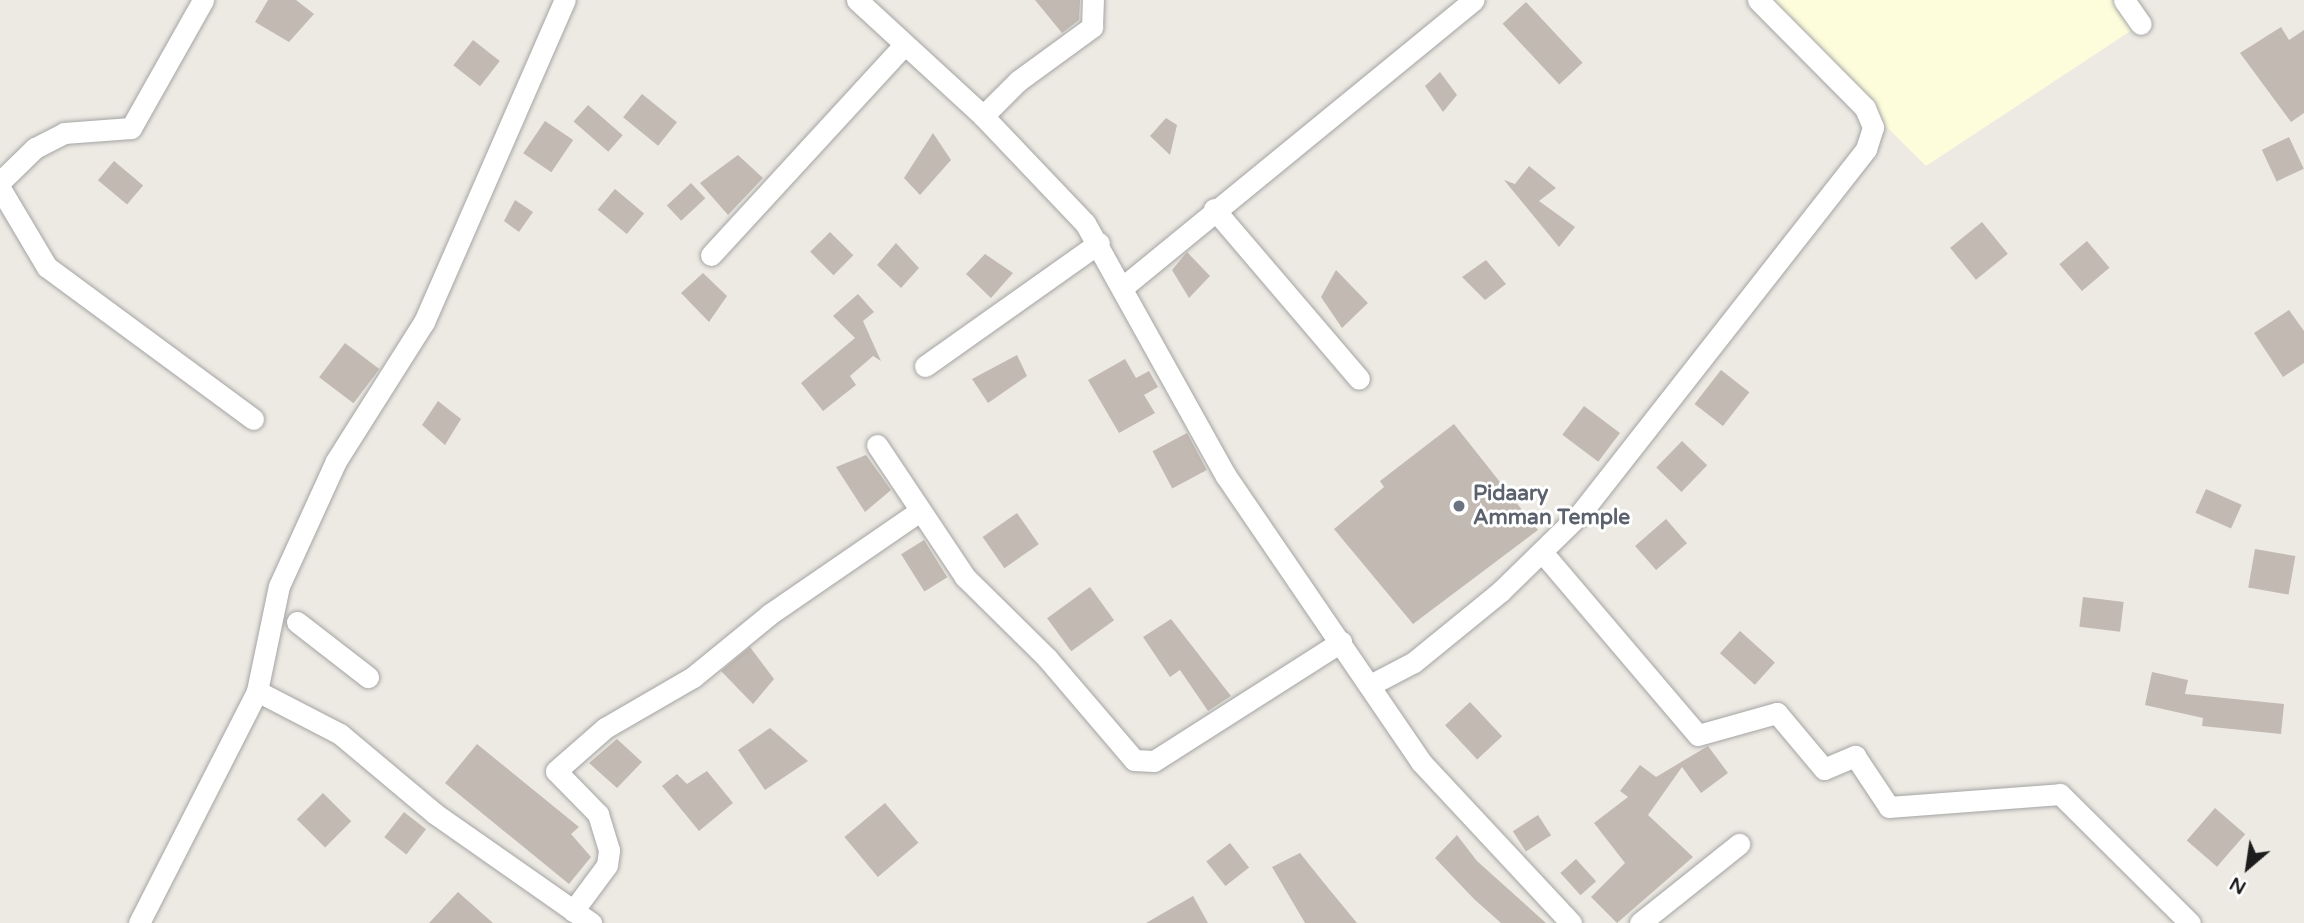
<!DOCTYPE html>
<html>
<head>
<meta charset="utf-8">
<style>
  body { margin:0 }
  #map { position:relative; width:2304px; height:923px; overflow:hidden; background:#edeae3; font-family:"Varela Round",sans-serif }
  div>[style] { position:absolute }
  .education>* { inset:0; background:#fdfddc }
  .building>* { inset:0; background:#c2b9b2; transform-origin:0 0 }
  .roads { filter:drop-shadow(0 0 2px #a4a4a4) drop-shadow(0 0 2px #a4a4a4) }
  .street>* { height:21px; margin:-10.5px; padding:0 10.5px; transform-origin:10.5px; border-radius:10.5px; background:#fff }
  .dots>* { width:19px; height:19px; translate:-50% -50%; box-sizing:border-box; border:4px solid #fff; border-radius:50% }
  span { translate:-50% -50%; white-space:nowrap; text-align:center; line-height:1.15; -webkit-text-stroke:6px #fff; paint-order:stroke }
  .worship-label { font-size:21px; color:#5b616d; font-weight:700 }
  .left { translate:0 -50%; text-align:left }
  .north { position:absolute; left:2213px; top:832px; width:70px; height:70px; -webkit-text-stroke:5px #fff; paint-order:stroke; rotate:209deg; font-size:19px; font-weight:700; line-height:28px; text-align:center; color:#1d1d1d }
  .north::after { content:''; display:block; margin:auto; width:24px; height:32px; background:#1d1d1d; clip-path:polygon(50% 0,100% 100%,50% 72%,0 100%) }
</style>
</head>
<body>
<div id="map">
  <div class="education">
    <i style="clip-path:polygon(1759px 0,2124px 0,2141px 24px,1926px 166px)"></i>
  </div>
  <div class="building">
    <i style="clip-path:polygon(268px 0,296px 0,314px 14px,289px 42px,255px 22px)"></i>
    <i style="clip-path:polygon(1035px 0,1080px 0,1079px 20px,1062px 33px)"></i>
    <i style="left:1526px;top:2px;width:83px;height:32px;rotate:47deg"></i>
    <i style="clip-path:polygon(2281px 27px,2289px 40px,2304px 30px,2304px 113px,2291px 122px,2240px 53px)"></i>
    <i style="left:473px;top:40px;width:34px;height:32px;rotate:38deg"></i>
    <i style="clip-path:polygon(1440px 72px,1457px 95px,1443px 112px,1425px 86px)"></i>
    <i style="left:642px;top:94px;width:45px;height:30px;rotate:39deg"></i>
    <i style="left:588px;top:105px;width:46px;height:22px;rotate:41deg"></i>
    <i style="clip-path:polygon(1166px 118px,1177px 125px,1170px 155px,1150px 136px)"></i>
    <i style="left:545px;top:121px;width:34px;height:39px;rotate:34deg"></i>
    <i style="clip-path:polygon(933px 133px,951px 160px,920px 195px,904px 178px)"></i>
    <i style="left:2289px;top:137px;width:35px;height:30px;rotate:65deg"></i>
    <i style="clip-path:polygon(738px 155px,763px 178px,728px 215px,700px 183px)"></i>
    <i style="left:114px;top:161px;width:38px;height:25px;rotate:40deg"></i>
    <i style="clip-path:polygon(1529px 166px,1556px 188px,1539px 201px,1575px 227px,1559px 247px,1504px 180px,1515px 184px)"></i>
    <i style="left:691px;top:183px;width:21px;height:33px;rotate:47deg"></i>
    <i style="left:615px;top:189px;width:38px;height:27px;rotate:40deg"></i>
    <i style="clip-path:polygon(515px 200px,533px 212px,519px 232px,504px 221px)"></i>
    <i style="left:1982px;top:222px;width:41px;height:41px;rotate:51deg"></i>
    <i style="left:830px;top:232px;width:33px;height:28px;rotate:45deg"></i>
    <i style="left:2087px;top:241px;width:35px;height:36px;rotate:50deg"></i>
    <i style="clip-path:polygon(896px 243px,919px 268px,901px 288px,877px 265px)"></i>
    <i style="clip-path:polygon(1187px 252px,1210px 276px,1189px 298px,1172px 270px)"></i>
    <i style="clip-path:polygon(985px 254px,1013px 273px,991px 298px,966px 274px)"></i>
    <i style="clip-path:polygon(1486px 260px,1506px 284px,1485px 300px,1462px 277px)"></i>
    <i style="clip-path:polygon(1336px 270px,1368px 303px,1342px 328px,1321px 297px)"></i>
    <i style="clip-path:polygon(703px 273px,727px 296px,709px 322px,681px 293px)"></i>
    <i style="clip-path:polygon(858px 294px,874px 312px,863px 321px,881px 361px,873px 356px,850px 376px,856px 385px,823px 411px,801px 383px,855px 338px,833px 316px)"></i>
    <i style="clip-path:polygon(2289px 310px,2304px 331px,2304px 363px,2283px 377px,2254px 333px)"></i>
    <i style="left:345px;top:343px;width:43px;height:43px;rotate:37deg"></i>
    <i style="clip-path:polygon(1017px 355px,1027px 376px,988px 403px,972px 379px)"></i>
    <i style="clip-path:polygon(1125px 359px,1136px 378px,1149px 371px,1158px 387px,1144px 395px,1155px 413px,1119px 433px,1088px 380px)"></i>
    <i style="left:1721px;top:370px;width:36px;height:43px;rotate:38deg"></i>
    <i style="clip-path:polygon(438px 401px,461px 419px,445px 445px,422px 425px)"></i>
    <i style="left:1584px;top:406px;width:45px;height:36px;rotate:37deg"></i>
    <i style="clip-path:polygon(1454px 424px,1538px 530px,1413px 624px,1334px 529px,1384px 487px,1380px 481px)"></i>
    <i style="left:1187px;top:433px;width:42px;height:39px;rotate:62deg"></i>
    <i style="left:1682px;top:441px;width:35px;height:37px;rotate:44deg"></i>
    <i style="clip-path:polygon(866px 455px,891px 490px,865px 512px,836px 467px)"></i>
    <i style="left:2206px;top:489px;width:39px;height:26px;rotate:24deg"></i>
    <i style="left:1017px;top:513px;width:38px;height:42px;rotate:55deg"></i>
    <i style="left:1666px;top:519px;width:32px;height:41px;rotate:49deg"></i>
    <i style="left:924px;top:540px;width:44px;height:27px;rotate:58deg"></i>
    <i style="left:2255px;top:549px;width:41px;height:39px;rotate:10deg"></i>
    <i style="left:1090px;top:587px;width:41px;height:53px;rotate:54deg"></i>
    <i style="left:2083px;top:597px;width:41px;height:30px;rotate:7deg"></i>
    <i style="clip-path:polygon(1171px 619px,1231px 696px,1208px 711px,1180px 670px,1170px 677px,1143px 637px)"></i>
    <i style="left:1740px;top:631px;width:47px;height:30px;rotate:42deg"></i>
    <i style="clip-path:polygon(750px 647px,774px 679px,753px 704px,721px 671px)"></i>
    <i style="clip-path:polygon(2152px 672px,2188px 680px,2185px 694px,2284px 704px,2281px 734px,2202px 726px,2203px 718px,2145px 705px)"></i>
    <i style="left:1470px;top:702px;width:47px;height:34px;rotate:47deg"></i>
    <i style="clip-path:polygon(770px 728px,808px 761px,765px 790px,738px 750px)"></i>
    <i style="clip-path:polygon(617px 739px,642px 762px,617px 788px,589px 763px)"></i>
    <i style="clip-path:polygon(477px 744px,579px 827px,571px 834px,591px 857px,569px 884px,445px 783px)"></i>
    <i style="clip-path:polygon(1708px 746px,1728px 773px,1701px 793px,1682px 767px,1648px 815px,1693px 857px,1617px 923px,1591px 897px,1625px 863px,1594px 823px,1628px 797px,1620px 791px,1640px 765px,1656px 777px)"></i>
    <i style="clip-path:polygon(707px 771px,733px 803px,699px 831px,662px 786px,677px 774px,687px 784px)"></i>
    <i style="left:323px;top:793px;width:40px;height:37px;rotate:45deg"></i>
    <i style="left:885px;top:803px;width:52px;height:53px;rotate:50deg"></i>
    <i style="left:2215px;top:808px;width:40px;height:43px;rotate:41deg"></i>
    <i style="left:404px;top:812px;width:28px;height:32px;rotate:38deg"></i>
    <i style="left:1538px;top:815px;width:24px;height:30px;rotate:57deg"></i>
    <i style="clip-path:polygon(1457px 835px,1477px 861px,1546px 923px,1501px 923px,1474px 899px,1435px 858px)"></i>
    <i style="left:1230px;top:843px;width:31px;height:30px;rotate:52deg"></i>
    <i style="clip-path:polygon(1300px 853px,1324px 883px,1357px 923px,1305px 923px,1272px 867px)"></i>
    <i style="left:1576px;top:859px;width:30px;height:21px;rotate:48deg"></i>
    <i style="clip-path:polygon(458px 892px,493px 923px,429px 923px)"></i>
    <i style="clip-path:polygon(1193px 896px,1208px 923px,1146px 923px)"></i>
  </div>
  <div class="roads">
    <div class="street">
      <i style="left:857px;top:0;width:171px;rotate:42.6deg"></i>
      <i style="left:983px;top:116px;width:148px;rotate:46.4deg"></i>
      <i style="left:1085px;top:223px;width:290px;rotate:60.9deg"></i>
      <i style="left:1226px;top:476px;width:346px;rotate:55.7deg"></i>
      <i style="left:1421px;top:762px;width:220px;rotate:47deg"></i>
      <i style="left:2124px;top:0;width:29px;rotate:55deg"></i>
      <i style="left:983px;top:116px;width:49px;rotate:-45deg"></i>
      <i style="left:1018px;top:81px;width:92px;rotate:-36.1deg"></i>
      <i style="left:1092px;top:27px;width:27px;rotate:-88deg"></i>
      <i style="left:0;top:182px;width:49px;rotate:-44.2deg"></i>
      <i style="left:35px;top:148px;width:33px;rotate:-27deg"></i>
      <i style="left:64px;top:133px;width:67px;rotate:-4.3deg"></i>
      <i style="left:131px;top:128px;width:147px;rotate:-60.6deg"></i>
      <i style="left:0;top:188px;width:92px;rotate:59.3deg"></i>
      <i style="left:47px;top:267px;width:256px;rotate:36.4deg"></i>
      <i style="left:1214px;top:209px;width:223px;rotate:49.5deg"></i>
      <i style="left:711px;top:255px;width:285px;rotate:-47.4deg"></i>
      <i style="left:1123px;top:287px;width:453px;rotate:-39.3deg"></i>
      <i style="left:925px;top:366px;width:213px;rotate:-35.3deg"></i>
      <i style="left:877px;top:445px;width:159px;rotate:56.3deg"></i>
      <i style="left:965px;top:577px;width:115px;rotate:44.6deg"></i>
      <i style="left:1047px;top:658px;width:134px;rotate:49.5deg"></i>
      <i style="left:1134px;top:760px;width:20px;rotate:3deg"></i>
      <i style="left:1154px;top:761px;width:222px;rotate:-32.5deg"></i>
      <i style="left:1542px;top:552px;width:240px;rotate:49.6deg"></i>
      <i style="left:1698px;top:735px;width:82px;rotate:-15.6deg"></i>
      <i style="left:1777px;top:713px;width:73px;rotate:50deg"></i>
      <i style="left:1824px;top:769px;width:34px;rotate:-23deg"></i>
      <i style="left:1855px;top:756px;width:61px;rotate:56.3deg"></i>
      <i style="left:1889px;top:807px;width:171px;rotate:-4.3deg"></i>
      <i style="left:2060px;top:794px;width:183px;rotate:44.8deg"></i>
      <i style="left:297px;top:622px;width:90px;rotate:37.8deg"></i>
      <i style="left:1372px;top:684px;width:47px;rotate:-27.6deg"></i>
      <i style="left:1414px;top:662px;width:112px;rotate:-39.2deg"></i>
      <i style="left:1501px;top:591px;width:110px;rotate:-44.3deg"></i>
      <i style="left:1580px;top:514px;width:464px;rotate:-51.9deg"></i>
      <i style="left:1866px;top:149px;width:23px;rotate:-72deg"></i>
      <i style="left:1873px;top:127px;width:21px;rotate:-113deg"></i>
      <i style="left:1865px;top:108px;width:152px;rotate:-134.7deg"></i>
      <i style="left:257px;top:691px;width:93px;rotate:27.4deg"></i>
      <i style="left:340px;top:734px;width:123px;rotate:40deg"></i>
      <i style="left:434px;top:813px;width:192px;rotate:35deg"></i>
      <i style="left:573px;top:911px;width:57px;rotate:-53.5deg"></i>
      <i style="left:607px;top:865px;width:15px;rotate:-82deg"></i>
      <i style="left:609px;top:850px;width:38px;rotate:-107deg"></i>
      <i style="left:598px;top:814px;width:60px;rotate:-134.3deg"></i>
      <i style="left:556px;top:771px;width:65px;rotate:-41.3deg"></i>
      <i style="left:605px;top:728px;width:102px;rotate:-30.1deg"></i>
      <i style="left:693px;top:677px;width:99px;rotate:-39.3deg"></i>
      <i style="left:770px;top:614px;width:182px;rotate:-34.5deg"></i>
      <i style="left:139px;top:923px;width:260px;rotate:-63deg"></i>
      <i style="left:257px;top:691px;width:107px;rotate:-78.2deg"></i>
      <i style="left:279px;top:586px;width:137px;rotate:-65.5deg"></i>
      <i style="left:336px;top:461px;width:165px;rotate:-57.7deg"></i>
      <i style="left:424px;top:322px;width:352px;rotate:-66.4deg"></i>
      <i style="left:1640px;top:923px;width:127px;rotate:-38.6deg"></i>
    </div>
  </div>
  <div class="dots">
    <i style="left:1459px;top:506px;background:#6b7280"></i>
  </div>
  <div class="worship-label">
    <span class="left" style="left:1473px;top:506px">Pidaary<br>Amman Temple</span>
  </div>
  <div class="north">N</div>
</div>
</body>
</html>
